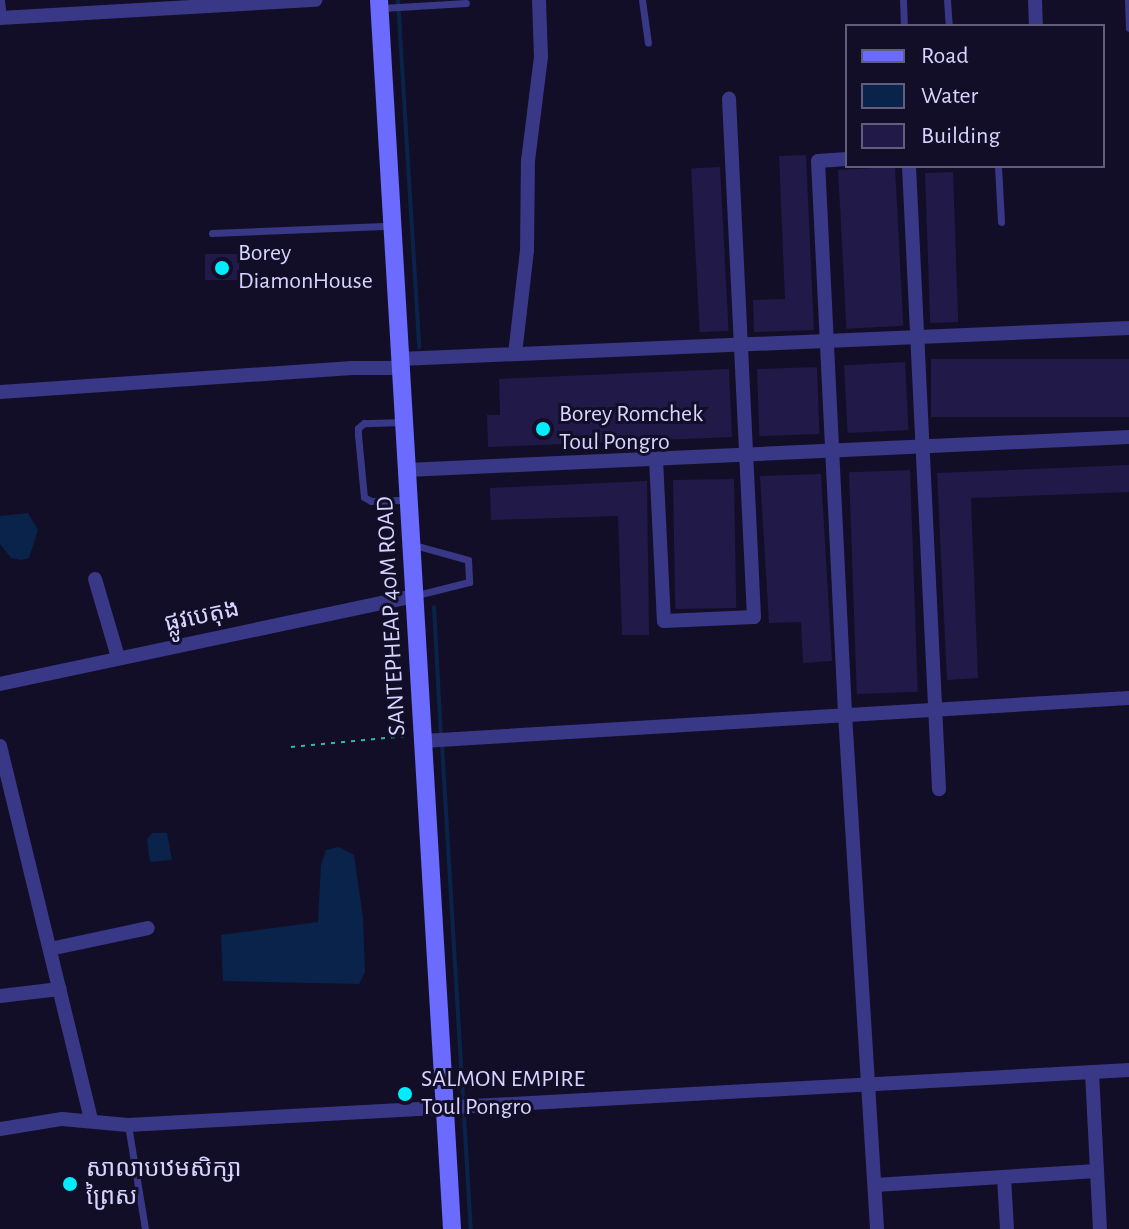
<!DOCTYPE html>
<html>
<head>
<meta charset="utf-8">
<style>
  body { margin:0 }
  #map { position:relative; width:1129px; height:1229px; overflow:hidden; background:#120e27; font-family:"Alegreya Sans","Noto Sans Khmer",sans-serif }
  div>[style] { position:absolute }
  .water>* { inset:0; background:#0a234a }
  .stream>* { height:4px; margin:-2px; padding:0 2px; transform-origin:2px; border-radius:2px; background:#0a234a }
  .building>* { inset:0; background:#211a48; transform-origin:0 0 }
  .path>* { height:2px; margin-top:-1px; transform-origin:0; background:repeating-linear-gradient(90deg,#2bbcaf 0 4px,transparent 0 10px) }
  .service>* { height:7px; margin:-3.5px; padding:0 3.5px; transform-origin:3.5px; border-radius:3.5px; background:#383887 }
  .minor>* { height:14px; margin:-7px; padding:0 7px; transform-origin:7px; border-radius:7px; background:#383887 }
  .secondary>* { height:18px; margin:-9px; padding:0 9px; transform-origin:9px; border-radius:9px; background:#6b6cff }
  .dots>* { width:22px; height:22px; translate:-50% -50%; box-sizing:border-box; border:4px solid #120e27; border-radius:50% }
  span { translate:-50% -50%; white-space:nowrap; text-align:center; line-height:1.15; -webkit-text-stroke:6px #120e27; paint-order:stroke }
  .poi-label { font-size:24px; color:#d7d4ff }
  .left { translate:0 -50%; text-align:left }
  .street-label { font-size:24px; color:#d7d4ff }
  .legend { position:absolute; left:845px; top:24px; width:260px; height:144px; box-sizing:border-box; background:#120e27; border:2px solid #615d7d; margin:0; padding:10px 14px; list-style:none; font-size:24px; color:#d7d4ff }
  .legend li { display:flex; align-items:center; gap:16px; height:40px }
  .legend b { width:40px; border:2px solid #615d7d }
</style>
</head>
<body>
<div id="map">
  <div class="water">
    <i style="clip-path:polygon(28px 513px,38px 530px,29px 558px,21px 560px,11px 558px,0 544px,0 516px)"></i>
    <i style="clip-path:polygon(153px 833px,167px 833px,172px 860px,150px 862px,147px 839px)"></i>
    <i style="clip-path:polygon(339px 847px,354px 855px,363px 918px,365px 972px,359px 984px,223px 981px,221px 935px,318px 922px,321px 865px,326px 850px)"></i>
  </div>
  <div class="stream">
    <i style="left:398px;top:0;width:348px;rotate:86.5deg"></i>
    <i style="left:434px;top:607px;width:129px;rotate:86.9deg"></i>
    <i style="left:442px;top:745px;width:485px;rotate:86.6deg"></i>
  </div>
  <div class="building">
    <i style="clip-path:polygon(806px 155px,814px 330px,754px 332px,753px 300px,785px 299px,779px 156px)"></i>
    <i style="left:720px;top:167px;width:164px;height:29px;rotate:87deg"></i>
    <i style="left:895px;top:167px;width:159px;height:57px;rotate:87deg"></i>
    <i style="left:953px;top:172px;width:150px;height:28px;rotate:88deg"></i>
    <i style="left:239px;top:254px;width:26px;height:34px;rotate:90deg"></i>
    <i style="left:1129px;top:359px;width:58px;height:198px;rotate:90deg"></i>
    <i style="left:905px;top:362px;width:68px;height:61px;rotate:87deg"></i>
    <i style="left:817px;top:367px;width:67px;height:60px;rotate:88deg"></i>
    <i style="clip-path:polygon(729px 369px,732px 437px,488px 447px,487px 415px,500px 415px,499px 379px)"></i>
    <i style="clip-path:polygon(1129px 465px,1129px 492px,971px 498px,978px 678px,947px 680px,937px 473px)"></i>
    <i style="left:910px;top:470px;width:222px;height:61px;rotate:88deg"></i>
    <i style="clip-path:polygon(821px 474px,832px 661px,803px 663px,801px 622px,769px 623px,760px 476px)"></i>
    <i style="left:734px;top:479px;width:129px;height:61px;rotate:89deg"></i>
    <i style="clip-path:polygon(647px 481px,649px 635px,622px 635px,618px 516px,491px 520px,490px 488px)"></i>
  </div>
  <div class="path">
    <i style="left:291px;top:747px;width:116px;rotate:-5.5deg"></i>
  </div>
  <div class="service">
    <i style="left:1px;top:0;width:18px;rotate:84deg"></i>
    <i style="left:642px;top:0;width:43px;rotate:82.1deg"></i>
    <i style="left:903px;top:0;width:26px;rotate:88deg"></i>
    <i style="left:947px;top:0;width:26px;rotate:86deg"></i>
    <i style="left:1128px;top:0;width:28px;rotate:88deg"></i>
    <i style="left:382px;top:8px;width:84px;rotate:-3.4deg"></i>
    <i style="left:998px;top:166px;width:56px;rotate:86.9deg"></i>
    <i style="left:212px;top:233px;width:178px;rotate:-2.3deg"></i>
    <i style="left:402px;top:422px;width:38px;rotate:178deg"></i>
    <i style="left:364px;top:423px;width:8px;rotate:140deg"></i>
    <i style="left:358px;top:428px;width:7px;rotate:90deg"></i>
    <i style="left:358px;top:435px;width:62px;rotate:84.5deg"></i>
    <i style="left:364px;top:497px;width:8px;rotate:30deg"></i>
    <i style="left:371px;top:501px;width:37px;rotate:-2deg"></i>
    <i style="left:414px;top:545px;width:56px;rotate:15.5deg"></i>
    <i style="left:468px;top:560px;width:22px;rotate:87deg"></i>
    <i style="left:469px;top:582px;width:54px;rotate:166deg"></i>
    <i style="left:128px;top:1125px;width:105px;rotate:80.7deg"></i>
  </div>
  <div class="minor">
    <i style="left:1035px;top:0;width:26px;rotate:88deg"></i>
    <i style="left:0;top:18px;width:316px;rotate:-3.3deg"></i>
    <i style="left:847px;top:159px;width:29px;rotate:176deg"></i>
    <i style="left:818px;top:161px;width:554px;rotate:87.2deg"></i>
    <i style="left:845px;top:714px;width:516px;rotate:86.44deg"></i>
    <i style="left:909px;top:166px;width:624px;rotate:87.24deg"></i>
    <i style="left:515px;top:354px;width:104px;rotate:-83.4deg"></i>
    <i style="left:527px;top:251px;width:90px;rotate:-89.4deg"></i>
    <i style="left:528px;top:161px;width:105px;rotate:-82.9deg"></i>
    <i style="left:541px;top:57px;width:57px;rotate:-92deg"></i>
    <i style="left:400px;top:359px;width:730px;rotate:-2.43deg"></i>
    <i style="left:0;top:392px;width:353px;rotate:-3.9deg"></i>
    <i style="left:352px;top:368px;width:49px"></i>
    <i style="left:656px;top:459px;width:162px;rotate:87.2deg"></i>
    <i style="left:664px;top:621px;width:90px;rotate:-2.5deg"></i>
    <i style="left:754px;top:617px;width:519px;rotate:-92.76deg"></i>
    <i style="left:407px;top:470px;width:723px;rotate:-2.62deg"></i>
    <i style="left:95px;top:579px;width:81px;rotate:73.6deg"></i>
    <i style="left:0;top:684px;width:423px;rotate:-12deg"></i>
    <i style="left:423px;top:741px;width:707px;rotate:-3.49deg"></i>
    <i style="left:0;top:746px;width:384px;rotate:76.3deg"></i>
    <i style="left:50px;top:949px;width:100px;rotate:-12.1deg"></i>
    <i style="left:0;top:996px;width:60px;rotate:-6.7deg"></i>
    <i style="left:1092px;top:1072px;width:157px;rotate:87.1deg"></i>
    <i style="left:0;top:1129px;width:63px;rotate:-9.2deg"></i>
    <i style="left:62px;top:1119px;width:66px;rotate:5.2deg"></i>
    <i style="left:128px;top:1125px;width:1003px;rotate:-3.14deg"></i>
    <i style="left:1004px;top:1177px;width:52px;rotate:86.7deg"></i>
    <i style="left:875px;top:1185px;width:222px;rotate:-3.6deg"></i>
  </div>
  <div class="secondary">
    <i style="left:379px;top:0;width:1231px;rotate:86.6deg"></i>
  </div>
  <div class="dots">
    <i style="left:222px;top:268px;background:#00edff"></i>
    <i style="left:543px;top:429px;background:#00edff"></i>
    <i style="left:405px;top:1094px;background:#00edff"></i>
    <i style="left:70px;top:1184px;background:#00edff"></i>
  </div>
  <div class="poi-label">
    <span class="left" style="left:238px;top:268px">Borey<br>DiamonHouse</span>
    <span class="left" style="left:559px;top:429px">Borey Romchek<br>Toul Pongro</span>
    <span class="left" style="left:421px;top:1094px">SALMON EMPIRE<br>Toul Pongro</span>
    <span class="left" style="left:86px;top:1184px">សាលាបឋមសិក្សា<br>ព្រៃស</span>
  </div>
  <div class="street-label">
    <span style="left:392px;top:616px;rotate:-93deg">SANTEPHEAP 40M ROAD</span>
    <span style="left:202px;top:617px;rotate:-12deg">ផ្លូវបេតុង</span>
  </div>
  <ul class="legend">
  <li><b style="height:10px;background:#6b6cff"></b>Road</li>
  <li><b style="height:22px;background:#0a234a"></b>Water</li>
  <li><b style="height:22px;background:#211a48"></b>Building</li>
  </ul>
</div>
</body>
</html>
